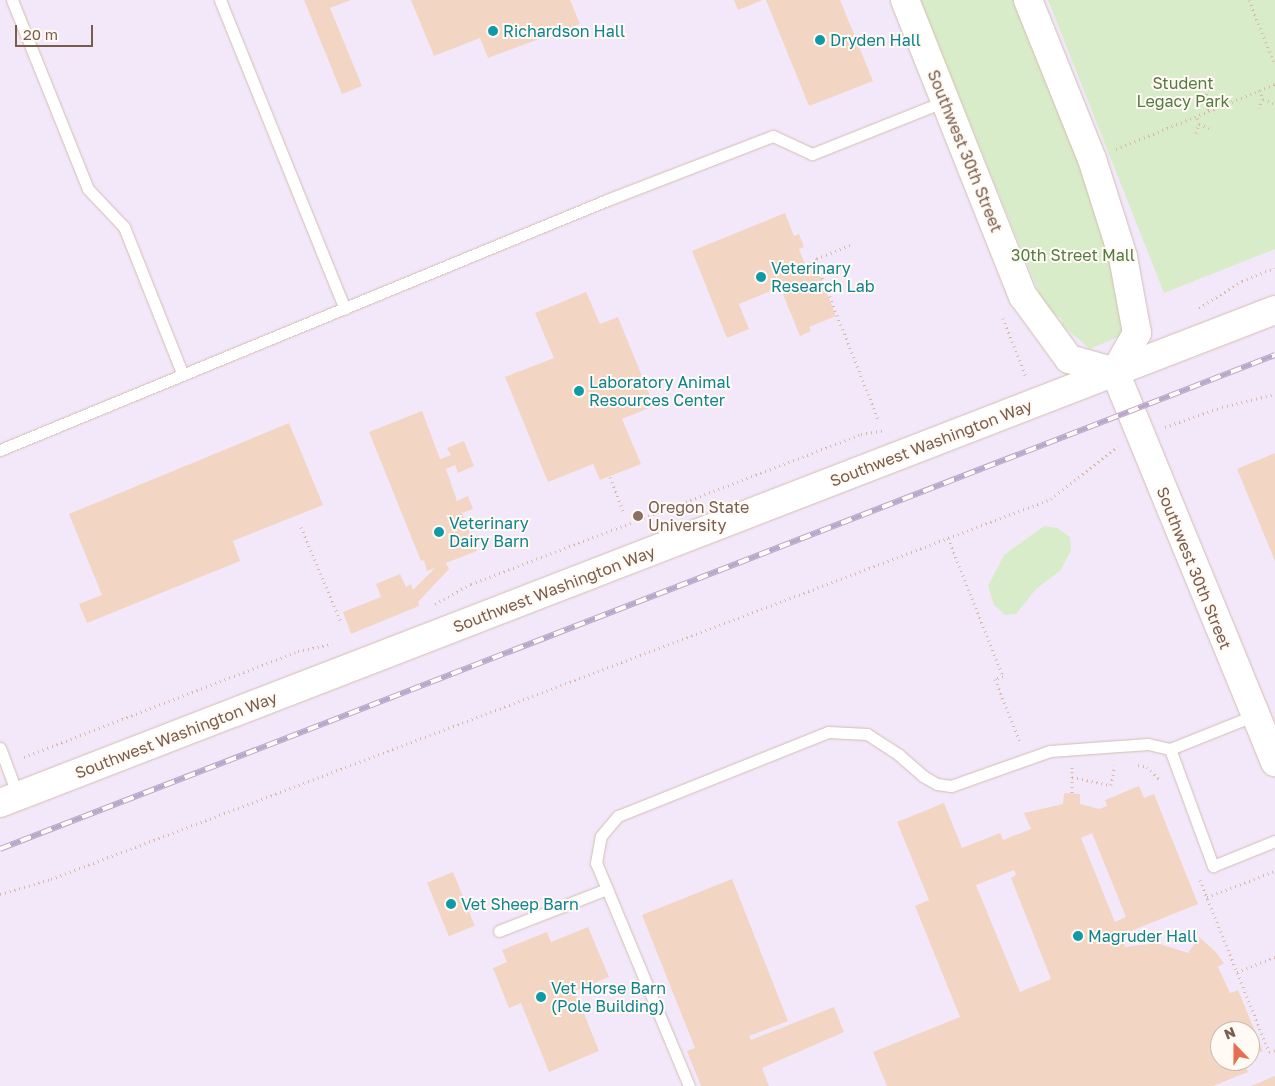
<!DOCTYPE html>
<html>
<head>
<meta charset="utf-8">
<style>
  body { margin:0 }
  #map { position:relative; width:1275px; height:1086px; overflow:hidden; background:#fdf6ec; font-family:"Golos Text",sans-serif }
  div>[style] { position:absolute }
  .education>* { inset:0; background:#f3e8fa }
  .green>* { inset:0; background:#d8ecc9 }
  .building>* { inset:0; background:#f3d5c3; transform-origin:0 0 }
  .path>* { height:3px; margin-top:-1.5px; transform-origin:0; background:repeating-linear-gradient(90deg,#d9b8a5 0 1px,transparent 0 5px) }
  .roads { filter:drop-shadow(0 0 1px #d1beb0) drop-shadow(0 0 1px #d1beb0) }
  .service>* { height:11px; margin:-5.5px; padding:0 5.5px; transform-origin:5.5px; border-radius:5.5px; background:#fff }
  .tertiary>* { height:28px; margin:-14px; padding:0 14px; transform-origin:14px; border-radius:14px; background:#fff }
  .rail>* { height:5.5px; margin-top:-2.75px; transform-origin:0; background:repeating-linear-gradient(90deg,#fffaf3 0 11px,#b9a8c9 0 22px); box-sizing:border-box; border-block:1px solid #b9a8c9 }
  .dots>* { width:14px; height:14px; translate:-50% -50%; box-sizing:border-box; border:2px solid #fffaf3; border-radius:50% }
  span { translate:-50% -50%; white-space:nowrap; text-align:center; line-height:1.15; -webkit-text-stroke:4px #fffaf3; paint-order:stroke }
  .culture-label { font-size:16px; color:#0d838f }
  .left { translate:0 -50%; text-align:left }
  .park-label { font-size:16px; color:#537a41 }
  .street-label { font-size:16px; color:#7a5c4d }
  .education-label { font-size:16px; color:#785e54 }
  .north { position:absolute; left:1210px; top:1021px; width:50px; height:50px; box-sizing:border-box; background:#fffaf3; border:1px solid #cabbb1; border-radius:50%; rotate:338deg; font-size:14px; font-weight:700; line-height:20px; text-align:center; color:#7a5c4d }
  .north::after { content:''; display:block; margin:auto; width:18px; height:22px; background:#e76f51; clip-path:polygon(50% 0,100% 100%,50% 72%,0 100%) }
  .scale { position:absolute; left:15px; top:25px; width:78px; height:22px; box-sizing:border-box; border:2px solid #7a5c4d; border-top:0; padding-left:6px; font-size:15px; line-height:18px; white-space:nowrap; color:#7a5c4d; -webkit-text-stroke:4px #fffaf3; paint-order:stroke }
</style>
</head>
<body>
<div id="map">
  <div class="education">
    <i style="clip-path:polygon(evenodd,0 0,1275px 0,1275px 1086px,0 1086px,0 0,1220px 1031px,1250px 1031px,1250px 1061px,1220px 1061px,1220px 1031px)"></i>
  </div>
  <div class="green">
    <i style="clip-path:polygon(920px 0,1020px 0,1101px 204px,1125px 334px,1090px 349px,1062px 325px,1061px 318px,1054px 315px,1040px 295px)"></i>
    <i style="clip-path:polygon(1048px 0,1275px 0,1275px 249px,1164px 293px)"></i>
    <i style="clip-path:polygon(1044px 526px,1057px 528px,1070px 537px,1071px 550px,1061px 570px,1036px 589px,1016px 614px,1005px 615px,994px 605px,988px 586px,1004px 555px)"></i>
  </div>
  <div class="building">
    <i style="clip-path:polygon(304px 0,351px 0,330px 8px,362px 86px,342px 94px)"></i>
    <i style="clip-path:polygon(411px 0,570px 0,580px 24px,488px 58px,480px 38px,434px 56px)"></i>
    <i style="clip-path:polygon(734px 0,763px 0,738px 10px)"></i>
    <i style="clip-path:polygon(766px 0,840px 0,873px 81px,809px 106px)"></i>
    <i style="clip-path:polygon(785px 213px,794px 236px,799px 234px,804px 247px,799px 249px,806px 267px,815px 263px,836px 316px,809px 327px,811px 331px,800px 336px,780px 287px,739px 304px,749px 329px,727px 338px,692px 251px)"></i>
    <i style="clip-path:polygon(586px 292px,600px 324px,618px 317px,654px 406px,622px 419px,641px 464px,600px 480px,593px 464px,548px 482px,505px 377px,554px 358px,535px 313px)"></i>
    <i style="clip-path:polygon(422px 411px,440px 459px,451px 455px,447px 448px,464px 441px,474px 466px,458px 473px,455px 465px,446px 469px,457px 501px,468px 496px,473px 509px,462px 513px,477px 551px,446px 563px,449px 569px,418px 602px,419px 606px,351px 634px,343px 612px,381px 597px,376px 584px,400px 574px,406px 587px,411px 584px,413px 590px,435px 568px,427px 571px,424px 560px,421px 561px,369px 432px)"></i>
    <i style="clip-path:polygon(289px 423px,323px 505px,233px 541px,240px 561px,87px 623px,79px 604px,102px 595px,69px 514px)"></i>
    <i style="clip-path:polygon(1275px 453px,1275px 561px,1237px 469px)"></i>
    <i style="clip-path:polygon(evenodd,1139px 786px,1144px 798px,1154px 794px,1198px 904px,1121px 935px,1125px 947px,1157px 943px,1188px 953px,1199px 937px,1216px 952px,1224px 963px,1218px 967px,1230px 993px,1238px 990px,1263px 1051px,1250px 1056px,1250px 1031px,1220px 1031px,1220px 1061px,1244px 1061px,1248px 1072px,1213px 1086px,887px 1086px,873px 1052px,960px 1017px,915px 906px,929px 900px,897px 822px,944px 803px,962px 848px,1000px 833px,1003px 840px,1031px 829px,1024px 813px,1063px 804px,1064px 793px,1080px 794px,1080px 804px,1099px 809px,1107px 806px,1105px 800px,1139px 786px,1092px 833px,1126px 917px,1115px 922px,1081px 838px,1092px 833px,1139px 786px,1014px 870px,1016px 875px,1011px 878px,1051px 979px,1020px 992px,976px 885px,1014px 870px)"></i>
    <i style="left:453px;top:872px;width:58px;height:28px;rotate:68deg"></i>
    <i style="clip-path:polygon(732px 879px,788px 1021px,749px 1036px,751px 1040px,834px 1007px,844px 1032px,762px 1068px,769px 1086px,701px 1086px,687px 1051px,695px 1048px,642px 915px)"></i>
    <i style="clip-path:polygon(588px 927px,609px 977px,575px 991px,599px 1051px,549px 1072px,521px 1003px,509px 1008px,493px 968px,507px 962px,502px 950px,547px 932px,551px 942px)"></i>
    <i style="clip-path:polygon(1275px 1076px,1275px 1086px,1251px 1086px)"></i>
  </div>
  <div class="path">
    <i style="left:1249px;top:0;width:70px;rotate:68.2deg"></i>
    <i style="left:1259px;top:90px;width:10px;rotate:66deg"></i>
    <i style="left:1263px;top:99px;width:10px;rotate:114deg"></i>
    <i style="left:1195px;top:95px;width:10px;rotate:24deg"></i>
    <i style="left:1204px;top:99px;width:13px;rotate:67deg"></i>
    <i style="left:1204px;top:99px;width:10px;rotate:-66deg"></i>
    <i style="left:1263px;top:99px;width:11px;rotate:22deg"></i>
    <i style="left:1199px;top:124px;width:11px;rotate:22deg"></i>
    <i style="left:1196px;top:133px;width:9px;rotate:-72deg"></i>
    <i style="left:1199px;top:124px;width:8px;rotate:-104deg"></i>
    <i style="left:1116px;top:149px;width:172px;rotate:-22.2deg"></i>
    <i style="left:850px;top:245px;width:38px;rotate:158deg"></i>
    <i style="left:815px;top:259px;width:172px;rotate:68.5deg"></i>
    <i style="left:1199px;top:308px;width:51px;rotate:-32.1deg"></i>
    <i style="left:1242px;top:281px;width:35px;rotate:-22deg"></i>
    <i style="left:1003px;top:318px;width:63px;rotate:68.7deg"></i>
    <i style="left:1165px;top:427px;width:60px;rotate:-19.3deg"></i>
    <i style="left:1222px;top:407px;width:55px;rotate:-13.8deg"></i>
    <i style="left:610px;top:477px;width:39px;rotate:69deg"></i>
    <i style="left:301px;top:527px;width:103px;rotate:67.2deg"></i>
    <i style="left:948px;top:538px;width:149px;rotate:68.3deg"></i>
    <i style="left:1003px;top:676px;width:9px;rotate:159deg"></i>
    <i style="left:995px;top:679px;width:68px;rotate:68.4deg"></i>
    <i style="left:435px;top:604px;width:41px;rotate:-29.1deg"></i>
    <i style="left:471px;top:584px;width:418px;rotate:-21deg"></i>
    <i style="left:861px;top:434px;width:25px;rotate:-9deg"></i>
    <i style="left:24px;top:757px;width:294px;rotate:-21.1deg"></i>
    <i style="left:298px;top:651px;width:35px;rotate:-12deg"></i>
    <i style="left:1138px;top:765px;width:9px;rotate:13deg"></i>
    <i style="left:1147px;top:767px;width:17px;rotate:45deg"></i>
    <i style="left:1072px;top:767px;width:27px;rotate:90deg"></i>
    <i style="left:1072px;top:777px;width:40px;rotate:12deg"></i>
    <i style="left:1111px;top:785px;width:20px;rotate:-79deg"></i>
    <i style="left:1200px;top:880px;width:185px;rotate:68.1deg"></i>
    <i style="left:1269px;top:1052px;width:6px;rotate:-18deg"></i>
    <i style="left:0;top:894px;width:53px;rotate:-16.4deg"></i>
    <i style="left:51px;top:879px;width:1070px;rotate:-20.81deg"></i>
    <i style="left:1051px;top:499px;width:85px;rotate:-38.3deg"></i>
    <i style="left:1207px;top:897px;width:73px;rotate:-20.9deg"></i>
    <i style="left:1237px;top:972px;width:41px;rotate:-21.5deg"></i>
  </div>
  <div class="roads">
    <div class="service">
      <i style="left:12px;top:0;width:204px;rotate:68.1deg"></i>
      <i style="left:88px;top:189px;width:52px;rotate:46.5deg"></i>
      <i style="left:124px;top:227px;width:159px;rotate:68.3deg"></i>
      <i style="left:220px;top:0;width:333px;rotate:68deg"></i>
      <i style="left:0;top:450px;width:656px;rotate:-22.38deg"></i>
      <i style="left:607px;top:200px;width:178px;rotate:-21.1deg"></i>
      <i style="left:773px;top:136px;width:43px;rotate:24.8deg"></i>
      <i style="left:812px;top:154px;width:143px;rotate:-21.7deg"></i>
      <i style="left:0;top:748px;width:51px;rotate:69.4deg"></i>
      <i style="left:1170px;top:749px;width:125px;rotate:69.8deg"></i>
      <i style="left:1213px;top:866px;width:67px;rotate:-22deg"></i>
      <i style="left:499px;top:931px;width:116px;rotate:-21.3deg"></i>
      <i style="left:689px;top:1086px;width:242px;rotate:-112.6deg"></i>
      <i style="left:596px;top:863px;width:27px;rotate:-80deg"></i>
      <i style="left:601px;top:836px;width:26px;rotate:-50deg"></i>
      <i style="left:618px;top:816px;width:226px;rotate:-21.8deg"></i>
      <i style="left:828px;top:732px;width:39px;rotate:3deg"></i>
      <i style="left:867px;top:734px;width:38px;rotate:33deg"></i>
      <i style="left:899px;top:755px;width:32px;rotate:41deg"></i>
      <i style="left:923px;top:776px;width:16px;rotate:30deg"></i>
      <i style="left:937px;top:784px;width:14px;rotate:8deg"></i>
      <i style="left:951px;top:786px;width:105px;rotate:-19.5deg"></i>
      <i style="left:1050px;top:751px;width:98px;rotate:-4.1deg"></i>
      <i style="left:1148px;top:744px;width:23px;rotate:13deg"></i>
      <i style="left:1170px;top:749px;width:92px;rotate:-21.8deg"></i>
    </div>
    <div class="tertiary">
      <i style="left:905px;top:0;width:319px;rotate:68.3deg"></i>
      <i style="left:1023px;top:296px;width:78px;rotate:53.9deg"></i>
      <i style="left:1069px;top:359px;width:48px;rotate:15.8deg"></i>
      <i style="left:1028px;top:0;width:171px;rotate:68.1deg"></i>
      <i style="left:1092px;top:159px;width:103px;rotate:72.4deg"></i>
      <i style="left:1123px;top:257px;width:77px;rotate:79.6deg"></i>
      <i style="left:1137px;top:333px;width:45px;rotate:119.4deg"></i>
      <i style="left:1115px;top:372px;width:422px;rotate:67.7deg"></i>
      <i style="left:0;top:803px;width:1367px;rotate:-21.14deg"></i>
    </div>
  </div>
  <div class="rail">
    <i style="left:0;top:849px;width:1367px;rotate:-21.18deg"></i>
  </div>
  <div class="dots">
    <i style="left:493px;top:31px;background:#0f9aa8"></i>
    <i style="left:820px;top:40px;background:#0f9aa8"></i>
    <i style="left:761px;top:277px;background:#0f9aa8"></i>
    <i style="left:579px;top:391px;background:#0f9aa8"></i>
    <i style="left:638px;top:516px;background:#8d6e63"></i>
    <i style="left:439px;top:532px;background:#0f9aa8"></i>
    <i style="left:451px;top:904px;background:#0f9aa8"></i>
    <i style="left:1078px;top:936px;background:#0f9aa8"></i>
    <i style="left:541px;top:997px;background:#0f9aa8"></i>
  </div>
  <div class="culture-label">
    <span class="left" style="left:503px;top:31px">Richardson Hall</span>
    <span class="left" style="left:830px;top:40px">Dryden Hall</span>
    <span class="left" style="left:771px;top:277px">Veterinary<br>Research Lab</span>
    <span class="left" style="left:589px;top:391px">Laboratory Animal<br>Resources Center</span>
    <span class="left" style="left:449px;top:532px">Veterinary<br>Dairy Barn</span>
    <span class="left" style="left:461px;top:904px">Vet Sheep Barn</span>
    <span class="left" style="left:1088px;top:936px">Magruder Hall</span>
    <span class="left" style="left:551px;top:997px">Vet Horse Barn<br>(Pole Building)</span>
  </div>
  <div class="park-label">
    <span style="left:1183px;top:92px">Student<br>Legacy Park</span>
    <span style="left:1073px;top:255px">30th Street Mall</span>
  </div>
  <div class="street-label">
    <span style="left:965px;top:151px;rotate:68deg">Southwest 30th Street</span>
    <span style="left:931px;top:443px;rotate:-21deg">Southwest Washington Way</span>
    <span style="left:1194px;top:568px;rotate:68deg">Southwest 30th Street</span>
    <span style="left:554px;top:589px;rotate:-21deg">Southwest Washington Way</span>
    <span style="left:176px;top:735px;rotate:-21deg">Southwest Washington Way</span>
  </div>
  <div class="education-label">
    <span class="left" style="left:648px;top:516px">Oregon State<br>University</span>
  </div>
  <div class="north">N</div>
  <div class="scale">20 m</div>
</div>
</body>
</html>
